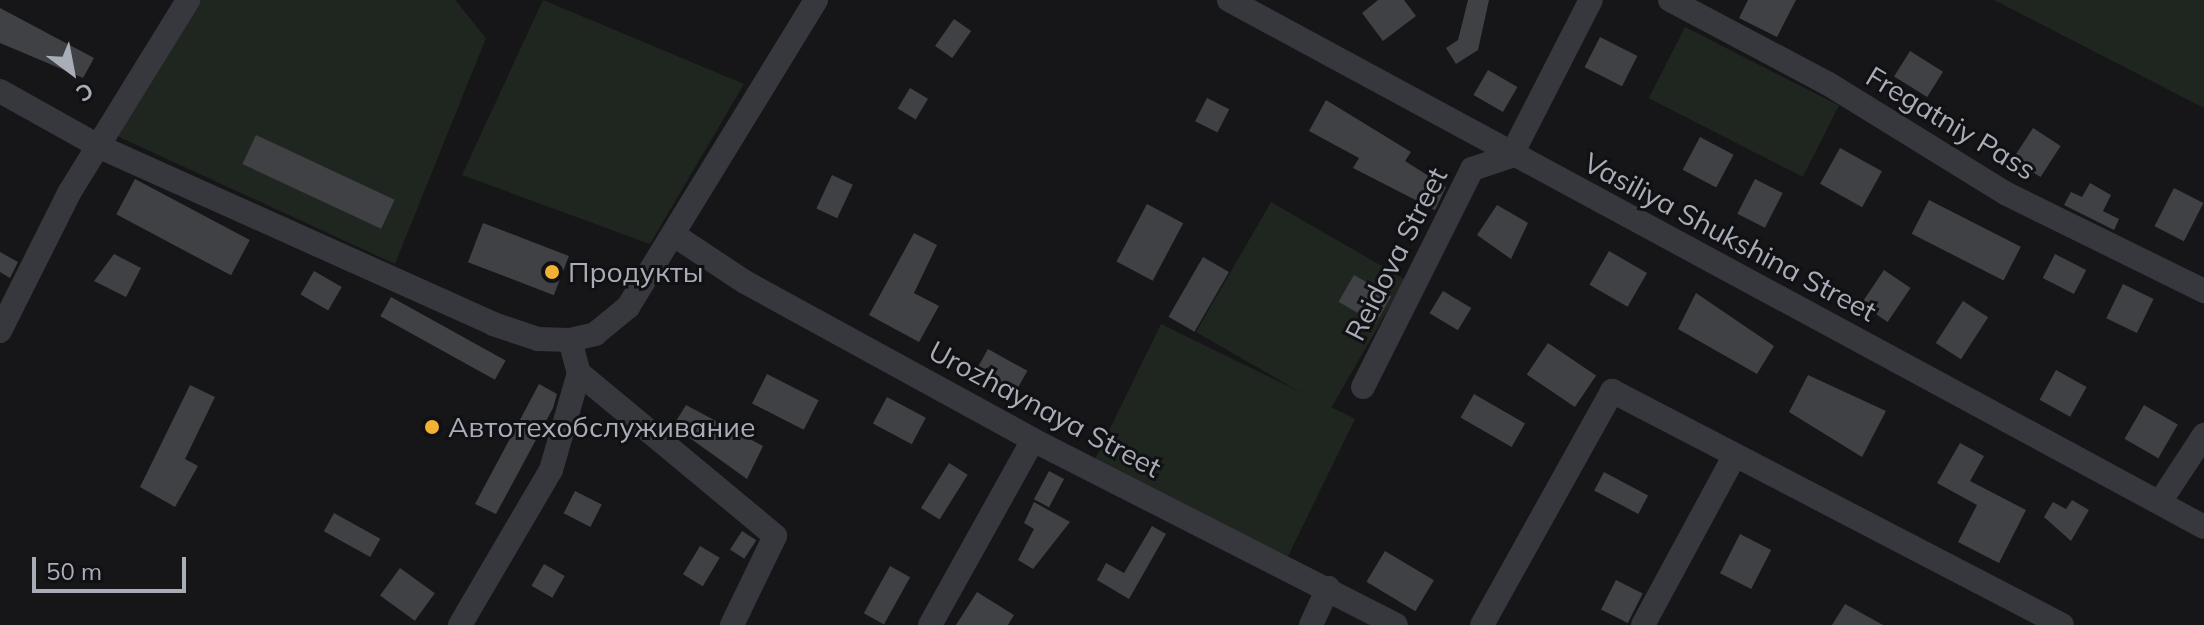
<!DOCTYPE html>
<html>
<head>
<meta charset="utf-8">
<style>
  body { margin:0 }
  #map { position:relative; width:2204px; height:625px; overflow:hidden; background:#161618; font-family:Mulish,sans-serif }
  div>[style] { position:absolute }
  .green>* { inset:0; background:#1e261f; transform-origin:0 0 }
  .building>* { inset:0; background:#404145; transform-origin:0 0 }
  .street>* { height:24px; margin:-12px; padding:0 12px; transform-origin:12px; border-radius:12px; background:#37383d }
  .dots>* { width:22px; height:22px; translate:-50% -50%; box-sizing:border-box; border:4px solid #111113; border-radius:50% }
  span { translate:-50% -50%; white-space:nowrap; text-align:center; line-height:1.15; -webkit-text-stroke:6px #111113; paint-order:stroke }
  .street-label { font-size:28px; color:#a8adb8 }
  .poi-label { font-size:28px; color:#a8adb8 }
  .left { translate:0 -50%; text-align:left }
  .north { position:absolute; left:32px; top:32px; width:80px; height:80px; -webkit-text-stroke:6px #111113; paint-order:stroke; rotate:148deg; font-size:22px; font-weight:700; line-height:32px; text-align:center; color:#a8adb8 }
  .north::after { content:''; display:block; margin:auto; width:28px; height:36px; background:#a8adb8; clip-path:polygon(50% 0,100% 100%,50% 72%,0 100%) }
  .scale { position:absolute; left:32px; top:557px; width:154px; height:36px; box-sizing:border-box; border:4px solid #a8adb8; border-top:0; padding-left:10px; font-size:24px; line-height:28px; white-space:nowrap; color:#a8adb8; -webkit-text-stroke:6px #111113; paint-order:stroke }
</style>
</head>
<body>
<div id="map">
  <div class="green">
    <i style="clip-path:polygon(199px 0,455px 0,486px 38px,395px 264px,117px 136px)"></i>
    <i style="clip-path:polygon(543px 0,744px 84px,650px 244px,462px 175px)"></i>
    <i style="clip-path:polygon(1994px 0,2204px 0,2204px 108px)"></i>
    <i style="left:1685px;top:27px;width:173px;height:80px;rotate:27deg"></i>
    <i style="left:1271px;top:202px;width:155px;height:150px;rotate:30deg"></i>
    <i style="left:1161px;top:324px;width:216px;height:153px;rotate:26deg"></i>
  </div>
  <div class="building">
    <i style="clip-path:polygon(1378px 0,1404px 0,1416px 16px,1383px 41px,1362px 13px)"></i>
    <i style="clip-path:polygon(1468px 0,1489px 0,1478px 50px,1456px 64px,1446px 48px,1458px 40px)"></i>
    <i style="clip-path:polygon(1748px 0,1796px 0,1777px 37px,1739px 18px)"></i>
    <i style="clip-path:polygon(0 8px,94px 58px,83px 78px,0 43px)"></i>
    <i style="left:954px;top:19px;width:21px;height:33px;rotate:35deg"></i>
    <i style="left:1600px;top:37px;width:42px;height:34px;rotate:27deg"></i>
    <i style="left:1910px;top:51px;width:39px;height:30px;rotate:32deg"></i>
    <i style="left:1488px;top:70px;width:34px;height:29px;rotate:30deg"></i>
    <i style="left:910px;top:88px;width:21px;height:24px;rotate:31deg"></i>
    <i style="left:1207px;top:98px;width:25px;height:26px;rotate:27deg"></i>
    <i style="clip-path:polygon(1326px 100px,1411px 152px,1405px 161px,1446px 187px,1435px 210px,1353px 168px,1359px 158px,1309px 131px)"></i>
    <i style="left:2033px;top:128px;width:33px;height:37px;rotate:33deg"></i>
    <i style="left:256px;top:135px;width:153px;height:32px;rotate:25deg"></i>
    <i style="left:1700px;top:137px;width:38px;height:37px;rotate:28deg"></i>
    <i style="left:1840px;top:148px;width:48px;height:41px;rotate:29deg"></i>
    <i style="left:832px;top:175px;width:23px;height:37px;rotate:25deg"></i>
    <i style="left:135px;top:179px;width:130px;height:40px;rotate:28deg"></i>
    <i style="left:1755px;top:179px;width:31px;height:39px;rotate:27deg"></i>
    <i style="clip-path:polygon(2090px 183px,2111px 195px,2103px 211px,2119px 219px,2114px 230px,2064px 205px,2071px 192px,2082px 197px)"></i>
    <i style="left:2174px;top:188px;width:33px;height:43px;rotate:27deg"></i>
    <i style="left:1929px;top:200px;width:103px;height:38px;rotate:27deg"></i>
    <i style="left:1147px;top:204px;width:41px;height:65px;rotate:28deg"></i>
    <i style="clip-path:polygon(1497px 205px,1528px 223px,1511px 259px,1477px 235px)"></i>
    <i style="left:483px;top:223px;width:92px;height:42px;rotate:21deg"></i>
    <i style="clip-path:polygon(914px 233px,937px 245px,914px 293px,939px 306px,919px 342px,869px 315px)"></i>
    <i style="left:1609px;top:251px;width:44px;height:39px;rotate:30deg"></i>
    <i style="clip-path:polygon(0 252px,18px 262px,10px 278px,0 272px)"></i>
    <i style="clip-path:polygon(114px 254px,141px 268px,126px 297px,94px 281px)"></i>
    <i style="left:2055px;top:254px;width:35px;height:27px;rotate:27deg"></i>
    <i style="left:1203px;top:257px;width:30px;height:69px;rotate:30deg"></i>
    <i style="left:1884px;top:270px;width:32px;height:41px;rotate:34deg"></i>
    <i style="left:314px;top:271px;width:32px;height:27px;rotate:30deg"></i>
    <i style="left:1354px;top:275px;width:43px;height:31px;rotate:30deg"></i>
    <i style="left:2123px;top:284px;width:34px;height:38px;rotate:26deg"></i>
    <i style="left:1443px;top:291px;width:33px;height:26px;rotate:31deg"></i>
    <i style="clip-path:polygon(1696px 293px,1774px 346px,1757px 374px,1678px 329px)"></i>
    <i style="left:391px;top:297px;width:131px;height:22px;rotate:29deg"></i>
    <i style="left:1963px;top:301px;width:30px;height:50px;rotate:33deg"></i>
    <i style="left:1548px;top:343px;width:58px;height:38px;rotate:34deg"></i>
    <i style="left:988px;top:349px;width:45px;height:25px;rotate:29deg"></i>
    <i style="left:2056px;top:370px;width:35px;height:34px;rotate:29deg"></i>
    <i style="left:767px;top:374px;width:58px;height:33px;rotate:27deg"></i>
    <i style="clip-path:polygon(1808px 375px,1886px 411px,1862px 457px,1789px 412px)"></i>
    <i style="clip-path:polygon(539px 384px,557px 394px,553px 408px,496px 514px,475px 504px)"></i>
    <i style="clip-path:polygon(190px 385px,215px 397px,185px 459px,198px 466px,175px 507px,140px 487px)"></i>
    <i style="left:1474px;top:394px;width:59px;height:27px;rotate:30deg"></i>
    <i style="left:887px;top:397px;width:44px;height:30px;rotate:28deg"></i>
    <i style="clip-path:polygon(686px 405px,763px 446px,747px 479px,673px 426px)"></i>
    <i style="left:2144px;top:405px;width:39px;height:39px;rotate:30deg"></i>
    <i style="clip-path:polygon(1960px 443px,1984px 456px,1970px 481px,2026px 510px,1999px 563px,1958px 542px,1977px 505px,1937px 483px)"></i>
    <i style="left:949px;top:463px;width:22px;height:53px;rotate:32deg"></i>
    <i style="left:1049px;top:471px;width:17px;height:32px;rotate:28deg"></i>
    <i style="left:1604px;top:472px;width:50px;height:21px;rotate:28deg"></i>
    <i style="left:575px;top:491px;width:30px;height:25px;rotate:27deg"></i>
    <i style="clip-path:polygon(2072px 500px,2089px 510px,2071px 541px,2044px 517px,2053px 502px,2066px 509px)"></i>
    <i style="clip-path:polygon(1034px 502px,1070px 522px,1033px 569px,1018px 560px,1034px 529px,1024px 523px)"></i>
    <i style="left:334px;top:513px;width:53px;height:21px;rotate:29deg"></i>
    <i style="clip-path:polygon(1152px 526px,1166px 534px,1129px 599px,1097px 580px,1106px 563px,1124px 573px)"></i>
    <i style="left:742px;top:531px;width:17px;height:22px;rotate:33deg"></i>
    <i style="left:1740px;top:534px;width:35px;height:44px;rotate:27deg"></i>
    <i style="left:700px;top:546px;width:23px;height:33px;rotate:31deg"></i>
    <i style="left:1385px;top:551px;width:57px;height:36px;rotate:31deg"></i>
    <i style="left:544px;top:564px;width:24px;height:25px;rotate:30deg"></i>
    <i style="left:890px;top:566px;width:23px;height:54px;rotate:29deg"></i>
    <i style="left:400px;top:568px;width:43px;height:34px;rotate:36deg"></i>
    <i style="left:1616px;top:580px;width:30px;height:33px;rotate:27deg"></i>
    <i style="clip-path:polygon(977px 592px,1014px 615px,1008px 625px,956px 625px)"></i>
    <i style="clip-path:polygon(1845px 604px,1883px 625px,1832px 625px)"></i>
  </div>
  <div class="street">
    <i style="left:1229px;top:0;width:1108px;rotate:28.39deg"></i>
    <i style="left:1670px;top:0;width:178px;rotate:27.9deg"></i>
    <i style="left:1827px;top:83px;width:211px;rotate:31.7deg"></i>
    <i style="left:2007px;top:194px;width:220px;rotate:26.2deg"></i>
    <i style="left:0;top:91px;width:115px;rotate:29.2deg"></i>
    <i style="left:100px;top:147px;width:431px;rotate:24.2deg"></i>
    <i style="left:493px;top:324px;width:47px;rotate:18.4deg"></i>
    <i style="left:538px;top:339px;width:32px;rotate:2deg"></i>
    <i style="left:570px;top:340px;width:26px;rotate:-13deg"></i>
    <i style="left:595px;top:334px;width:43px;rotate:-39.3deg"></i>
    <i style="left:628px;top:307px;width:360px;rotate:-58.5deg"></i>
    <i style="left:674px;top:235px;width:85px;rotate:33.5deg"></i>
    <i style="left:745px;top:282px;width:328px;rotate:28.7deg"></i>
    <i style="left:1033px;top:440px;width:407px;rotate:27deg"></i>
    <i style="left:0;top:331px;width:154px;rotate:-63.4deg"></i>
    <i style="left:69px;top:193px;width:227px;rotate:-58.3deg"></i>
    <i style="left:570px;top:340px;width:34px;rotate:75deg"></i>
    <i style="left:579px;top:373px;width:255px;rotate:39.7deg"></i>
    <i style="left:775px;top:536px;width:99px;rotate:115.8deg"></i>
    <i style="left:1363px;top:387px;width:244px;rotate:-63.4deg"></i>
    <i style="left:1472px;top:169px;width:41px;rotate:-18.4deg"></i>
    <i style="left:1511px;top:156px;width:175px;rotate:-62.9deg"></i>
    <i style="left:2162px;top:499px;width:77px;rotate:-56.7deg"></i>
    <i style="left:460px;top:625px;width:180px;rotate:-59.6deg"></i>
    <i style="left:551px;top:470px;width:101px;rotate:-73.9deg"></i>
    <i style="left:930px;top:625px;width:212px;rotate:-60.9deg"></i>
    <i style="left:1311px;top:625px;width:41px;rotate:-65.3deg"></i>
    <i style="left:1482px;top:625px;width:268px;rotate:-60.9deg"></i>
    <i style="left:1612px;top:391px;width:507px;rotate:27.47deg"></i>
    <i style="left:1643px;top:625px;width:193px;rotate:-61.6deg"></i>
  </div>
  <div class="dots">
    <i style="left:552px;top:272px;background:#f2b134"></i>
    <i style="left:432px;top:427px;background:#f2b134"></i>
  </div>
  <div class="street-label">
    <span style="left:1951px;top:123px;rotate:31deg">Fregatniy Pass</span>
    <span style="left:1730px;top:237px;rotate:28deg">Vasiliya Shukshina Street</span>
    <span style="left:1396px;top:254px;rotate:-63deg">Reidova Street</span>
    <span style="left:1045px;top:409px;rotate:28deg">Urozhaynaya Street</span>
  </div>
  <div class="poi-label">
    <span class="left" style="left:568px;top:272px">Продукты</span>
    <span class="left" style="left:448px;top:427px">Автотехобслуживание</span>
  </div>
  <div class="north">С</div>
  <div class="scale">50 m</div>
</div>
</body>
</html>
